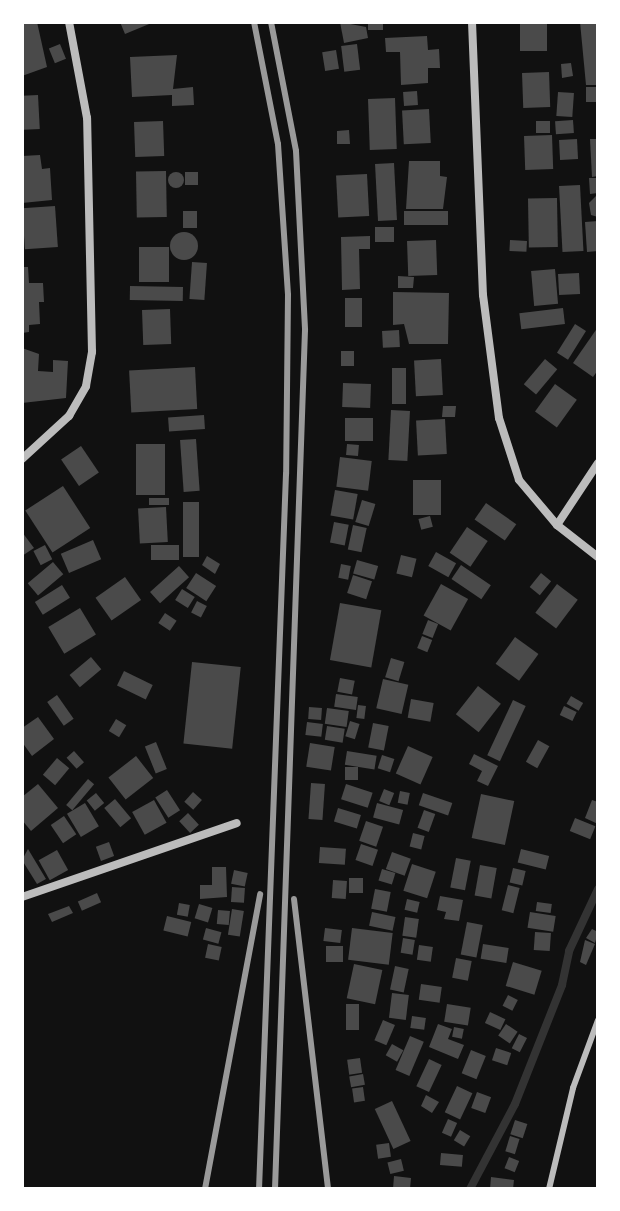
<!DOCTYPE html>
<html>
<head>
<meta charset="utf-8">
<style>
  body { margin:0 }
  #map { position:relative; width:620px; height:1211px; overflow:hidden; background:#111; font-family:Manrope,sans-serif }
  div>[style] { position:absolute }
  .stream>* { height:8px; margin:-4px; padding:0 4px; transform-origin:4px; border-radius:4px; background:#333 }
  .building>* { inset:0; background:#4a4a4a; transform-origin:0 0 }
  .round { border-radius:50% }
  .service>* { height:6px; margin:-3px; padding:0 3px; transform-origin:3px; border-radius:3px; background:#bcbcbc }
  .minor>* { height:8px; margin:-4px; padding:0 4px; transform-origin:4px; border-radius:4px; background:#bcbcbc }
  .rail>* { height:6px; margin:-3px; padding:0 3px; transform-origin:3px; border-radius:3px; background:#9a9a9a }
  span { translate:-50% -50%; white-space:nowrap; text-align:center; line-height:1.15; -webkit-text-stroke:8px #fff; paint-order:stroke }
  .frame { position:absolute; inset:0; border:24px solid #fff; pointer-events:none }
</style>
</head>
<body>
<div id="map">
  <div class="stream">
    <i style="left:470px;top:1189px;width:96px;rotate:-62.1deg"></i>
    <i style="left:515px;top:1104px;width:128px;rotate:-68.4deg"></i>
    <i style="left:562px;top:985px;width:35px;rotate:-78deg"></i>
    <i style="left:569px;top:951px;width:68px;rotate:-64.9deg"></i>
  </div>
  <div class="building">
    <i style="clip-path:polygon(22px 22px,37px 22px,47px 67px,22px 76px)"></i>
    <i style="clip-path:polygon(120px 22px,154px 22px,125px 34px)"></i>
    <i style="clip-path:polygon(340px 22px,366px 27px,368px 38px,344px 43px)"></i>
    <i style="left:368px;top:22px;width:15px;height:8px"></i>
    <i style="left:520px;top:22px;width:27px;height:29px"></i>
    <i style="clip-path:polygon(580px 22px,598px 22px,598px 85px,586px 85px)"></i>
    <i style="clip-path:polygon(427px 36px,428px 50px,439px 49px,440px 68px,428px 68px,428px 83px,401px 85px,400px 52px,386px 52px,385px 38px)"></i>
    <i style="left:60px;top:44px;width:16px;height:12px;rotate:68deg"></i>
    <i style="left:357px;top:44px;width:26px;height:16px;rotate:83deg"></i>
    <i style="left:336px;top:50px;width:19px;height:14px;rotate:81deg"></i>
    <i style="clip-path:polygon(177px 55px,173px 89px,193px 87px,194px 105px,172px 106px,172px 95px,132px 97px,130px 57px)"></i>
    <i style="clip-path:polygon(571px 63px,573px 76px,562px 78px,561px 64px)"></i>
    <i style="left:549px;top:72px;width:35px;height:27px;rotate:88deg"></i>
    <i style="left:586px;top:87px;width:12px;height:15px"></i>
    <i style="left:417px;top:91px;width:14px;height:14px;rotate:86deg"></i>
    <i style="left:558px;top:92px;width:16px;height:24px;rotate:4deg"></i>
    <i style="left:38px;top:95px;width:34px;height:16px;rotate:87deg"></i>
    <i style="left:395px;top:98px;width:51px;height:27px;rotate:88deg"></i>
    <i style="left:429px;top:109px;width:34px;height:27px;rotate:87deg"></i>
    <i style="left:573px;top:120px;width:13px;height:18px;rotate:86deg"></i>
    <i style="left:163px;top:121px;width:35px;height:29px;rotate:88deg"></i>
    <i style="left:536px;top:121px;width:14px;height:12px"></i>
    <i style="clip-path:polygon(349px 130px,350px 144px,337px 144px,337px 131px)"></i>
    <i style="left:552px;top:135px;width:34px;height:28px;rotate:88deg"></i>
    <i style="left:577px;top:139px;width:20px;height:18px;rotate:87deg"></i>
    <i style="clip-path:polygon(590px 139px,598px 139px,598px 176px,592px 177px)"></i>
    <i style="clip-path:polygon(40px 155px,42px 169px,50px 168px,52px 200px,22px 203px,22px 156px)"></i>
    <i style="clip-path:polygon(409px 161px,440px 161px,440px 176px,447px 177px,443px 209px,406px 209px)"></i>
    <i style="left:394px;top:163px;width:57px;height:19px;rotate:87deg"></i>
    <i style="left:166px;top:171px;width:46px;height:30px;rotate:89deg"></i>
    <i class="round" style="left:168px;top:172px;width:16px;height:16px"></i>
    <i style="left:185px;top:172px;width:13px;height:13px"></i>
    <i style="left:367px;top:174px;width:42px;height:31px;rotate:87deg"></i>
    <i style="clip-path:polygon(589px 178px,598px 178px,598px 193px,590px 194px)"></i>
    <i style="left:580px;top:185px;width:66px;height:21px;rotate:87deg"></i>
    <i style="clip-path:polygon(598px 194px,598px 217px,591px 215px,589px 203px)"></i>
    <i style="left:557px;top:198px;width:49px;height:29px;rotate:89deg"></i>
    <i style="left:55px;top:206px;width:41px;height:33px;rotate:86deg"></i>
    <i style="left:183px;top:211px;width:14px;height:17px"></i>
    <i style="left:448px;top:211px;width:14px;height:44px;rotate:90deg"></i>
    <i style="clip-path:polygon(598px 221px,598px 251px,587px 252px,585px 222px)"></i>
    <i style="left:394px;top:227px;width:15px;height:19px;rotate:90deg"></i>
    <i class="round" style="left:170px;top:232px;width:28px;height:28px"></i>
    <i style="clip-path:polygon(370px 236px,370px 249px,359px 249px,360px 289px,342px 290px,341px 237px)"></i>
    <i style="left:436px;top:240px;width:35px;height:29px;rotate:88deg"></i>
    <i style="left:510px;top:240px;width:17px;height:11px;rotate:3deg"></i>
    <i style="left:139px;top:247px;width:30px;height:35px"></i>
    <i style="left:192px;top:262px;width:15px;height:37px;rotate:4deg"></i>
    <i style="clip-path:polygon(22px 267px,28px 267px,29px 283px,43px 283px,44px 302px,39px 302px,40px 324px,29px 325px,29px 332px,22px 333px)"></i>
    <i style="left:555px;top:269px;width:35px;height:24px;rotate:85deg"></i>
    <i style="left:579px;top:273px;width:21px;height:21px;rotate:87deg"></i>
    <i style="clip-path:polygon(398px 276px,414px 277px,413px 288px,398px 288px)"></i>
    <i style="left:130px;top:286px;width:53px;height:14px;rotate:1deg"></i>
    <i style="clip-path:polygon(393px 292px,449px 293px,448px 344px,409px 344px,404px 324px,393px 325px)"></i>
    <i style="left:345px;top:298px;width:17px;height:29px"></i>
    <i style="left:563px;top:308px;width:16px;height:44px;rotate:83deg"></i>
    <i style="left:170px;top:309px;width:35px;height:28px;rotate:88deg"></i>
    <i style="left:575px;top:324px;width:13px;height:34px;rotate:32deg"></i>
    <i style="clip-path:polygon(598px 327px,598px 370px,593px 377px,573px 363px)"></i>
    <i style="left:399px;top:330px;width:17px;height:17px;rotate:87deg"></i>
    <i style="clip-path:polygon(22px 348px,39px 354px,38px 371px,53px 372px,53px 360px,68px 361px,66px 398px,22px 403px)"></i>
    <i style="left:354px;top:351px;width:15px;height:13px;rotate:90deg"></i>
    <i style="left:441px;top:359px;width:36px;height:27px;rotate:87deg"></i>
    <i style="left:545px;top:359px;width:16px;height:33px;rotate:40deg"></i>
    <i style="left:195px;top:367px;width:42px;height:66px;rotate:87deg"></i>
    <i style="left:392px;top:368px;width:14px;height:36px"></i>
    <i style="left:343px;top:383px;width:28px;height:24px;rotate:2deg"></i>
    <i style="left:555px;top:384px;width:27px;height:34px;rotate:36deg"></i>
    <i style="clip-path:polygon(443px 406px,456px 406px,455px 417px,442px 417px)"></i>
    <i style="left:391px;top:410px;width:19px;height:50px;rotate:3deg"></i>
    <i style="left:204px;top:415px;width:14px;height:36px;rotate:86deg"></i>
    <i style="left:345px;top:418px;width:28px;height:23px"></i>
    <i style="left:445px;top:419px;width:35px;height:29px;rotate:87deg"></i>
    <i style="left:196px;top:439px;width:52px;height:16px;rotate:86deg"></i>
    <i style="left:136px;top:444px;width:29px;height:51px"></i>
    <i style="left:347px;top:444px;width:12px;height:11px;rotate:5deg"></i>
    <i style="left:81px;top:446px;width:32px;height:24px;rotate:56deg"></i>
    <i style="left:340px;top:457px;width:32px;height:30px;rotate:7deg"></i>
    <i style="left:441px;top:480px;width:35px;height:28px;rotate:90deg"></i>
    <i style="left:63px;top:486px;width:50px;height:45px;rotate:57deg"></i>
    <i style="left:335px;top:490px;width:23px;height:26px;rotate:10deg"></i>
    <i style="left:149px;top:498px;width:20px;height:7px"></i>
    <i style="left:362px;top:500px;width:14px;height:23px;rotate:17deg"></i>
    <i style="left:183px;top:502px;width:16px;height:55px"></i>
    <i style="left:486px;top:503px;width:37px;height:20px;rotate:35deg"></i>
    <i style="left:166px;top:507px;width:35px;height:28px;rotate:87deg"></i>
    <i style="left:430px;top:516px;width:11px;height:12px;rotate:75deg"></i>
    <i style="left:334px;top:522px;width:15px;height:21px;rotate:11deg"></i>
    <i style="left:353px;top:525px;width:14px;height:25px;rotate:12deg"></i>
    <i style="left:467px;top:527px;width:25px;height:31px;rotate:34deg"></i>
    <i style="clip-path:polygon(22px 532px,34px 548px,22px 556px)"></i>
    <i style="left:93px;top:540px;width:21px;height:35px;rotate:67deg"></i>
    <i style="left:45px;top:545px;width:16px;height:13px;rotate:63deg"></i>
    <i style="left:151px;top:545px;width:28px;height:15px"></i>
    <i style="left:436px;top:552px;width:23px;height:16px;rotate:29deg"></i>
    <i style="left:401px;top:555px;width:16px;height:19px;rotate:14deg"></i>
    <i style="clip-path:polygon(207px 556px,220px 564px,215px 574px,202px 565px)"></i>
    <i style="left:357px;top:560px;width:22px;height:14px;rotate:16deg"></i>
    <i style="left:53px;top:562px;width:16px;height:33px;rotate:50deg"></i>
    <i style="left:341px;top:564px;width:10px;height:14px;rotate:11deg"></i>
    <i style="left:461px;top:565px;width:36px;height:17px;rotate:34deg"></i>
    <i style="left:179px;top:566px;width:15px;height:39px;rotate:48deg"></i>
    <i style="left:196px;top:573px;width:24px;height:18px;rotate:33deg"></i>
    <i style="left:541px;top:573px;width:13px;height:18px;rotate:39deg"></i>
    <i style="left:353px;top:575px;width:20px;height:19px;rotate:18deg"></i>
    <i style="left:125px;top:577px;width:28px;height:36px;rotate:55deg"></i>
    <i style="left:441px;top:584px;width:31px;height:36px;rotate:29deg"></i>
    <i style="left:557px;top:584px;width:26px;height:36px;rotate:37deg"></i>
    <i style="left:62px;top:585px;width:15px;height:32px;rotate:58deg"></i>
    <i style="left:182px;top:589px;width:15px;height:13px;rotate:32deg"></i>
    <i style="left:197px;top:601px;width:11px;height:13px;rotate:27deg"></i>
    <i style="left:340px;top:603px;width:42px;height:58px;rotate:10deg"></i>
    <i style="left:80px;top:608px;width:31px;height:37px;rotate:59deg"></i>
    <i style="left:165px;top:613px;width:14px;height:12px;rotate:34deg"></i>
    <i style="left:428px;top:620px;width:11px;height:15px;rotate:22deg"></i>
    <i style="left:422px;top:636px;width:11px;height:13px;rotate:22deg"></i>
    <i style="left:515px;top:637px;width:29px;height:33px;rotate:36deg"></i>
    <i style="left:91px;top:657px;width:16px;height:28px;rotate:50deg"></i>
    <i style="left:391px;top:658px;width:14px;height:20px;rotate:17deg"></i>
    <i style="left:192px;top:662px;width:49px;height:82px;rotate:6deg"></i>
    <i style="left:124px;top:671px;width:32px;height:16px;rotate:26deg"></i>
    <i style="left:340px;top:678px;width:15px;height:14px;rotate:11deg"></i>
    <i style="left:383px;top:679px;width:26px;height:30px;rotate:13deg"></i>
    <i style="left:478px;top:686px;width:29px;height:36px;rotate:38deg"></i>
    <i style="left:336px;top:694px;width:22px;height:13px;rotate:8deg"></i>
    <i style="left:57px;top:695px;width:29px;height:12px;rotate:55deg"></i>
    <i style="left:571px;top:696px;width:14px;height:9px;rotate:30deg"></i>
    <i style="left:411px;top:699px;width:23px;height:19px;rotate:10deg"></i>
    <i style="left:513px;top:700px;width:14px;height:61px;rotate:25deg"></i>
    <i style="left:358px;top:705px;width:8px;height:13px;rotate:7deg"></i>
    <i style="left:564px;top:706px;width:14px;height:10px;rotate:25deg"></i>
    <i style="left:309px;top:707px;width:13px;height:12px;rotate:4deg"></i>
    <i style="left:327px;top:708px;width:22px;height:16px;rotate:8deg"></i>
    <i style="clip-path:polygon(38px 717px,54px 739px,32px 756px,22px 742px,22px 728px)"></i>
    <i style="left:116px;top:719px;width:12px;height:14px;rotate:31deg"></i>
    <i style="left:350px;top:721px;width:10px;height:16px;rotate:17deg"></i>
    <i style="left:307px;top:722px;width:16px;height:13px;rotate:7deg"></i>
    <i style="left:373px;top:723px;width:16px;height:25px;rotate:11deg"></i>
    <i style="left:327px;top:726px;width:18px;height:14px;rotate:9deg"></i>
    <i style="left:538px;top:740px;width:13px;height:25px;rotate:29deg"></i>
    <i style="left:156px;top:742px;width:29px;height:12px;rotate:68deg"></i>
    <i style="left:310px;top:743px;width:25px;height:24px;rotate:9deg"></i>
    <i style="left:408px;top:746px;width:27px;height:30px;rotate:24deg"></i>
    <i style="left:74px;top:751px;width:15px;height:10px;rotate:48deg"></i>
    <i style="left:347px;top:751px;width:30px;height:14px;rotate:9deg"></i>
    <i style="clip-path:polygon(474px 754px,498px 766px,488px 786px,477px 781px,482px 771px,469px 764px)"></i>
    <i style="left:382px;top:755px;width:13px;height:14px;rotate:18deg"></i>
    <i style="left:136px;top:756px;width:28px;height:35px;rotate:52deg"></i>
    <i style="left:57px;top:758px;width:16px;height:22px;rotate:40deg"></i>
    <i style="left:345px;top:767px;width:13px;height:13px"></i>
    <i style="left:88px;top:779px;width:8px;height:34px;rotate:40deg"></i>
    <i style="left:311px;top:783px;width:14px;height:36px;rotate:4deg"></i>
    <i style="clip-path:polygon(38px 784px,58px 808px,31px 831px,22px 820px,22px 797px)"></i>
    <i style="left:346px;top:784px;width:28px;height:16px;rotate:18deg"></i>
    <i style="left:384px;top:789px;width:11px;height:13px;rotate:22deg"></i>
    <i style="left:167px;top:790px;width:24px;height:14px;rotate:57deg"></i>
    <i style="left:400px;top:791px;width:10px;height:12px;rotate:11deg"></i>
    <i style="left:193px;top:792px;width:12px;height:13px;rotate:42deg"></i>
    <i style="left:96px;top:793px;width:13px;height:12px;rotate:51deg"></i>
    <i style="left:423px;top:793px;width:31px;height:13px;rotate:19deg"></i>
    <i style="left:481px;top:794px;width:34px;height:45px;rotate:12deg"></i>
    <i style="left:115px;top:799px;width:25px;height:14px;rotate:50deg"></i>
    <i style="left:154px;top:800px;width:26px;height:25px;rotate:61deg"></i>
    <i style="clip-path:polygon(592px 800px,598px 802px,598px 824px,585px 818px)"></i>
    <i style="left:85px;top:803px;width:27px;height:21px;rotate:59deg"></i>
    <i style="left:377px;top:803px;width:27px;height:15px;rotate:15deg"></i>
    <i style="left:338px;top:808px;width:24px;height:14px;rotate:17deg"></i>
    <i style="left:424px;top:810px;width:12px;height:19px;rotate:20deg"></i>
    <i style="left:188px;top:813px;width:16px;height:12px;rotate:47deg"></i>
    <i style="left:64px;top:816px;width:22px;height:16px;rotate:56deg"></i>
    <i style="left:575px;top:818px;width:22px;height:14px;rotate:22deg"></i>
    <i style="left:366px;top:821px;width:18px;height:21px;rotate:19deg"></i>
    <i style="left:413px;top:833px;width:12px;height:14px;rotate:14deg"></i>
    <i style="left:109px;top:842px;width:15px;height:14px;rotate:70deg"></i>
    <i style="left:361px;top:844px;width:18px;height:17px;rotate:19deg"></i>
    <i style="left:320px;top:847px;width:26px;height:16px;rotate:4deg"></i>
    <i style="clip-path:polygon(28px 849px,46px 879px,37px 884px,22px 860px)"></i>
    <i style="left:521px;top:849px;width:29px;height:14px;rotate:14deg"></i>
    <i style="left:57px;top:850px;width:23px;height:21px;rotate:61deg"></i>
    <i style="left:392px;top:852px;width:20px;height:18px;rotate:20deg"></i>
    <i style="left:456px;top:858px;width:15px;height:30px;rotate:11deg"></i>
    <i style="left:412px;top:864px;width:25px;height:28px;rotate:18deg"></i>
    <i style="left:480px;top:865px;width:17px;height:31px;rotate:10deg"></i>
    <i style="clip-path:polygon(212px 867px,226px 867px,227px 897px,200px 899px,200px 885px,212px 885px)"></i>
    <i style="left:513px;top:868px;width:13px;height:15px;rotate:13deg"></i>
    <i style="left:382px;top:869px;width:14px;height:12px;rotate:17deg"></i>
    <i style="left:234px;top:870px;width:14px;height:14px;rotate:12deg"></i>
    <i style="left:349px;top:878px;width:14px;height:15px"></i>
    <i style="left:333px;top:880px;width:14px;height:18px;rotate:4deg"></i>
    <i style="left:508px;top:885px;width:12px;height:26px;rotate:14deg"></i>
    <i style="left:232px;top:887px;width:13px;height:15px;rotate:4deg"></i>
    <i style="left:375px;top:889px;width:16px;height:20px;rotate:11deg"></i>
    <i style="left:97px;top:893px;width:10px;height:21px;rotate:66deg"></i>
    <i style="clip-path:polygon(440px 896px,463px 900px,459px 921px,444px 919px,446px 912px,437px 910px)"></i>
    <i style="left:407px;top:899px;width:13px;height:11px;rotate:13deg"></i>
    <i style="left:537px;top:902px;width:15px;height:9px;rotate:8deg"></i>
    <i style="left:179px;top:903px;width:11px;height:12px;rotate:10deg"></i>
    <i style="left:199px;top:904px;width:14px;height:15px;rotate:17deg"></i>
    <i style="clip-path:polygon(69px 906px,73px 913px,52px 922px,48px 914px)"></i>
    <i style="left:232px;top:909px;width:12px;height:26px;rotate:9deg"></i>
    <i style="left:218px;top:910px;width:12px;height:14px;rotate:5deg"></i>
    <i style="left:372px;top:912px;width:24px;height:14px;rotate:12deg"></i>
    <i style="left:530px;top:912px;width:26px;height:16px;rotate:9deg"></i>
    <i style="left:167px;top:916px;width:25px;height:15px;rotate:14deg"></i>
    <i style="left:405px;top:917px;width:14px;height:19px;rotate:8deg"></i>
    <i style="left:467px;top:922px;width:16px;height:33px;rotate:11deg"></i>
    <i style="left:206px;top:928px;width:16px;height:12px;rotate:15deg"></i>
    <i style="left:325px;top:928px;width:17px;height:13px;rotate:7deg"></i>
    <i style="left:352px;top:928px;width:41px;height:32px;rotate:7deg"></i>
    <i style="clip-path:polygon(592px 929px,598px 932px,595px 943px,586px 938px)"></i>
    <i style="left:535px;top:932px;width:16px;height:18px;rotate:4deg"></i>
    <i style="left:403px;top:938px;width:12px;height:15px;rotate:9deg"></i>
    <i style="clip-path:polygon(585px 940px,595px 944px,586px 965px,580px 962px)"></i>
    <i style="left:208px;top:944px;width:14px;height:14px;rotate:12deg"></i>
    <i style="left:483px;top:944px;width:26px;height:15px;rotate:9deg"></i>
    <i style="left:419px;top:945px;width:14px;height:15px;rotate:8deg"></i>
    <i style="left:326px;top:946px;width:17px;height:16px"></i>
    <i style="left:456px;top:958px;width:16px;height:20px;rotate:11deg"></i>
    <i style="left:513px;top:962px;width:30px;height:25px;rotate:17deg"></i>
    <i style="left:354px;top:964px;width:29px;height:35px;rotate:12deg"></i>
    <i style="left:395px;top:966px;width:14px;height:24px;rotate:12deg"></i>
    <i style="left:421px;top:984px;width:21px;height:16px;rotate:8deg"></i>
    <i style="left:392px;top:993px;width:17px;height:25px;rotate:7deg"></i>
    <i style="left:508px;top:995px;width:11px;height:12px;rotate:27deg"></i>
    <i style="left:346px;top:1004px;width:13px;height:26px"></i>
    <i style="left:447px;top:1004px;width:24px;height:18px;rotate:9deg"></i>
    <i style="left:490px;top:1012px;width:17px;height:12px;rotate:25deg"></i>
    <i style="left:412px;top:1016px;width:14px;height:12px;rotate:8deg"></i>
    <i style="left:383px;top:1020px;width:13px;height:22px;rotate:23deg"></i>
    <i style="clip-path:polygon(438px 1024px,452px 1029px,448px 1039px,464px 1045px,458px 1059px,429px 1047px)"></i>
    <i style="left:506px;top:1024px;width:14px;height:14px;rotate:34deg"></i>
    <i style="left:454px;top:1027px;width:10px;height:10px;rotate:11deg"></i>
    <i style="left:519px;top:1034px;width:9px;height:16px;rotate:27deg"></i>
    <i style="left:410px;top:1036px;width:15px;height:37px;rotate:23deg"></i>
    <i style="left:392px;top:1044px;width:13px;height:13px;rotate:29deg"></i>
    <i style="left:496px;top:1048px;width:16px;height:13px;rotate:18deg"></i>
    <i style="left:471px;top:1050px;width:16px;height:25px;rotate:22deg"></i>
    <i style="left:360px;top:1058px;width:15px;height:13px;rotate:82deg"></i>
    <i style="left:429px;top:1059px;width:14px;height:30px;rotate:25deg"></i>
    <i style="left:363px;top:1074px;width:11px;height:14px;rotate:80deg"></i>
    <i style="left:457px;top:1086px;width:17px;height:29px;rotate:25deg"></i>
    <i style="left:363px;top:1087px;width:14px;height:11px;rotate:82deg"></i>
    <i style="left:477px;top:1092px;width:15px;height:17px;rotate:20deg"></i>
    <i style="clip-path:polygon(426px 1095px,439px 1102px,432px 1113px,421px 1106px)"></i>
    <i style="left:392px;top:1101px;width:44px;height:19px;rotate:65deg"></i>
    <i style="left:448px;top:1119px;width:10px;height:15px;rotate:24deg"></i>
    <i style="left:515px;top:1120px;width:13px;height:15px;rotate:18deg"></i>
    <i style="left:460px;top:1130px;width:12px;height:12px;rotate:31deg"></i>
    <i style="left:510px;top:1136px;width:10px;height:16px;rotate:17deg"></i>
    <i style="left:389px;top:1143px;width:14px;height:13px;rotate:82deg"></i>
    <i style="left:441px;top:1153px;width:22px;height:12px;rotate:5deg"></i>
    <i style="left:509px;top:1157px;width:11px;height:12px;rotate:22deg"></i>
    <i style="left:401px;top:1159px;width:12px;height:14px;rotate:76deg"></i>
    <i style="clip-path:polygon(394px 1176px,411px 1178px,410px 1189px,393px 1189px)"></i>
    <i style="clip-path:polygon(491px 1177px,514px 1180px,513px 1189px,490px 1189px)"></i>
  </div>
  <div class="service">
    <i style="left:549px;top:1189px;width:104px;rotate:-76.6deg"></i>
    <i style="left:573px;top:1088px;width:72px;rotate:-69.8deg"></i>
  </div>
  <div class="minor">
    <i style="left:472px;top:22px;width:273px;rotate:87.7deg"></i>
    <i style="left:483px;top:295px;width:124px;rotate:82.6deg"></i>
    <i style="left:499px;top:418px;width:65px;rotate:72.1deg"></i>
    <i style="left:519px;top:480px;width:59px;rotate:49.8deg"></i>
    <i style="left:557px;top:525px;width:52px;rotate:38deg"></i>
    <i style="left:22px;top:459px;width:64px;rotate:-42.5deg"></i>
    <i style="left:69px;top:416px;width:34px;rotate:-60deg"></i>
    <i style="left:86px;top:386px;width:35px;rotate:-80deg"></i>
    <i style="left:92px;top:352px;width:234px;rotate:-91.2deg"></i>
    <i style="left:87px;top:118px;width:98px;rotate:-100.6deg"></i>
    <i style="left:557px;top:525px;width:74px;rotate:-56.5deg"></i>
    <i style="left:22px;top:897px;width:227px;rotate:-19deg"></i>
  </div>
  <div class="rail">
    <i style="left:254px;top:22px;width:124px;rotate:78.9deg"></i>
    <i style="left:278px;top:144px;width:151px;rotate:86.2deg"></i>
    <i style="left:288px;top:295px;width:179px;rotate:90.6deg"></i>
    <i style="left:286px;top:474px;width:716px;rotate:92.16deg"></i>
    <i style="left:271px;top:22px;width:131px;rotate:79deg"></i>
    <i style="left:296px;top:151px;width:179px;rotate:87.1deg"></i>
    <i style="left:305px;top:330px;width:860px;rotate:92deg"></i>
    <i style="left:294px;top:899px;width:292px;rotate:83.3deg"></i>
    <i style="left:205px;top:1189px;width:300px;rotate:-79.4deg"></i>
  </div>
  <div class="frame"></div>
</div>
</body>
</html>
